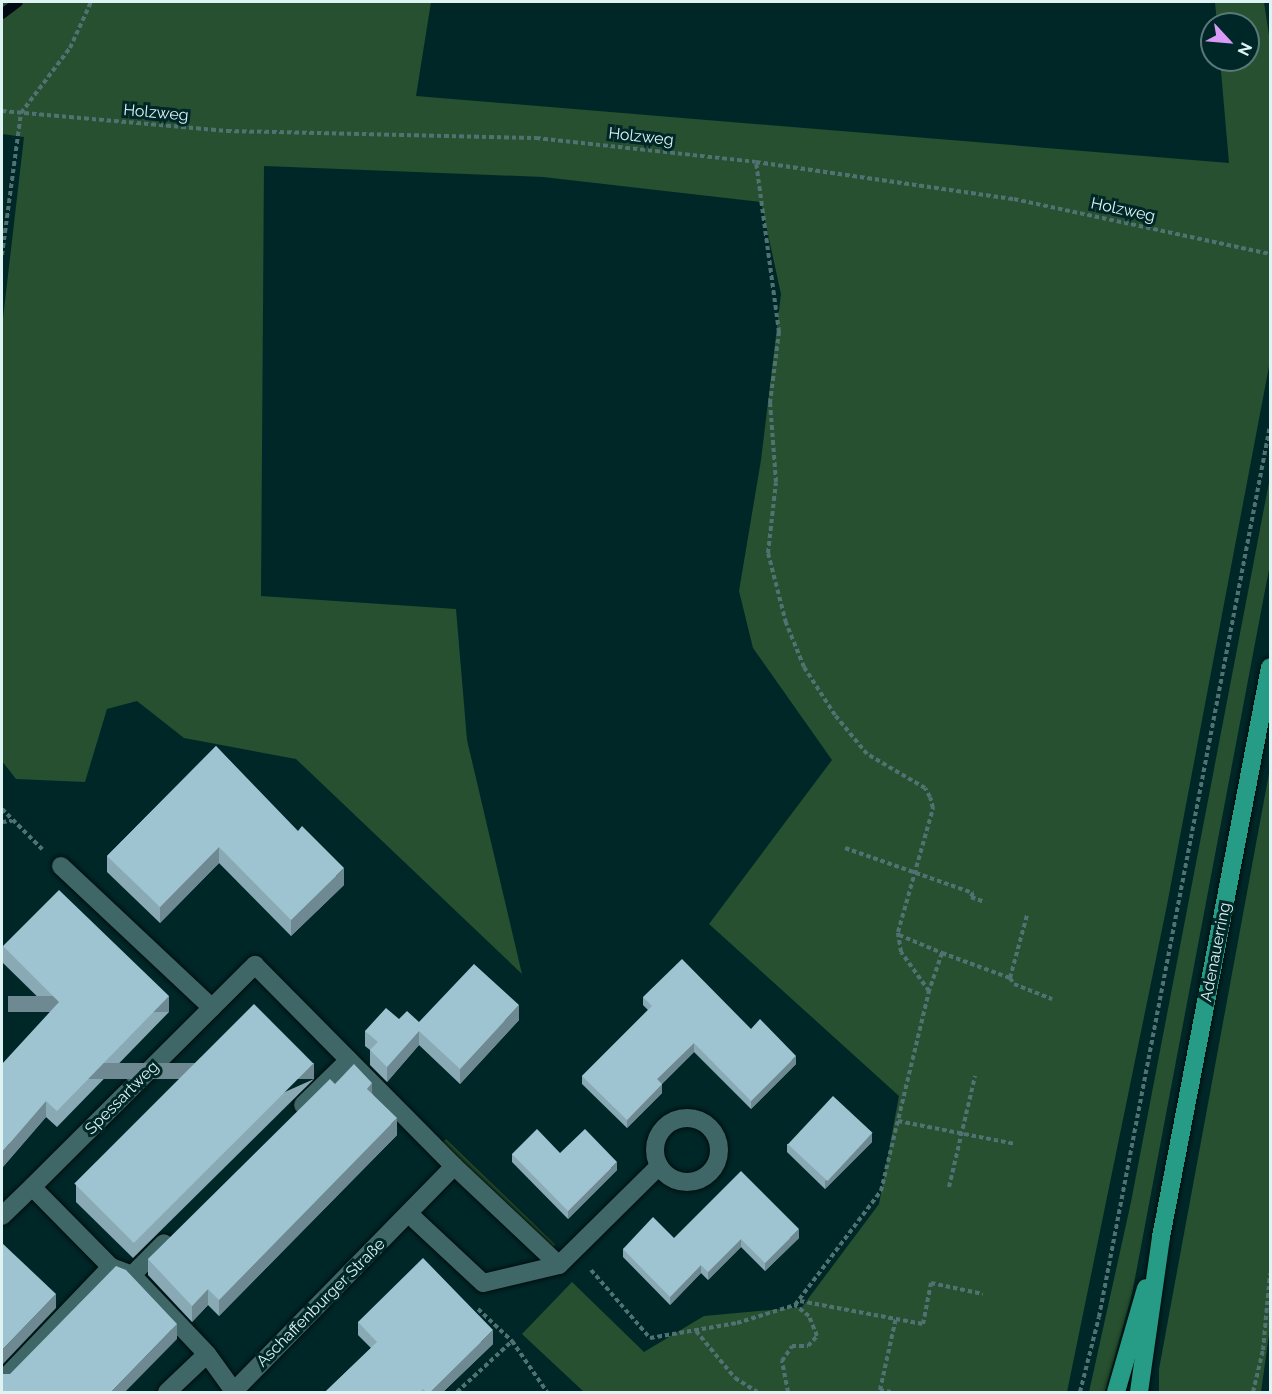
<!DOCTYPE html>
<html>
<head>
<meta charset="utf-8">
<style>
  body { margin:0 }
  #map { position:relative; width:1272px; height:1394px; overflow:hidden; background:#002728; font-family:Raleway,sans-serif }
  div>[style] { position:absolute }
  .green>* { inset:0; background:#26502f; transform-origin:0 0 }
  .stream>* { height:10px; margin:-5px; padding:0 5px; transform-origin:5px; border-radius:5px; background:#000814 }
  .path>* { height:4px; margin-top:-2px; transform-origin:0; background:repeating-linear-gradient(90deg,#517272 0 4.5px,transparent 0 7.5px) }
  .roads { filter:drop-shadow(0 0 2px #000e0e) drop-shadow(0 0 2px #000e0e) }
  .minor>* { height:18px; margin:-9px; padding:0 9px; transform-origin:9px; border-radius:9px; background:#406767 }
  .minor>.ring { margin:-9px; padding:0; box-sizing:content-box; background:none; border:18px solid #406767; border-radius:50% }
  .major>* { height:18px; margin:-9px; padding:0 9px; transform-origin:9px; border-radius:9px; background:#269c87 }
  .wall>* { inset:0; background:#89a9b4 }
  .shaded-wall>* { inset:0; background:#6f8992; transform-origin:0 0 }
  .building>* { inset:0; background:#9fc4d1; transform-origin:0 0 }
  span { translate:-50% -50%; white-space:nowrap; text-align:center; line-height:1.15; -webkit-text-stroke:6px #002728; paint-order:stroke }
  .street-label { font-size:16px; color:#def3f3 }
  .frame { position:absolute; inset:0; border:3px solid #def3f3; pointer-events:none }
  .north { position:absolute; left:1200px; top:12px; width:60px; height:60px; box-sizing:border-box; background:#002728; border:2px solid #597979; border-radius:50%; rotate:116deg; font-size:16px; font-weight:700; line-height:24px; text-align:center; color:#def3f3 }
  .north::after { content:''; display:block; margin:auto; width:21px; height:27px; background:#da9af7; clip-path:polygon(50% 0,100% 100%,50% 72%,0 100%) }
</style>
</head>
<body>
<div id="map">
  <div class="green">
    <i style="clip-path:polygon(2px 2px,431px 2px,416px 96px,1229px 163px,1220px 60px,1248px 60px,1248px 24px,1217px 24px,1215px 2px,1264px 2px,1270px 42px,1270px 361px,1167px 905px,1067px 1392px,584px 1392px,522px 1334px,572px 1282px,644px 1352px,704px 1316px,802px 1307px,879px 1204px,899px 1096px,709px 924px,832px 760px,753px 648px,739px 591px,761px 460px,781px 294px,761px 202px,543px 177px,264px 166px,261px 596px,456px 609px,467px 740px,522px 974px,296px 759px,184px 738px,137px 701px,107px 709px,85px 782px,16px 779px,2px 761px,2px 327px,24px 137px,2px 134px)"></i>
    <i style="clip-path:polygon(1270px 477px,1270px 564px,1132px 1294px,1105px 1392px,1089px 1392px,1131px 1202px)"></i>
    <i style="clip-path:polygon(1270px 768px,1270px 1327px,1261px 1392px,1159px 1392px,1159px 1369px)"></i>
    <i style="left:446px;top:1139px;width:152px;height:5px;rotate:44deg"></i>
  </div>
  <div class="stream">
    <i style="left:2px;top:14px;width:20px;rotate:-37deg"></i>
  </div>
  <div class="path">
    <i style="left:2px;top:111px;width:226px;rotate:5.1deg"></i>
    <i style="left:227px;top:131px;width:309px;rotate:1.3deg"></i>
    <i style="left:536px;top:138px;width:221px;rotate:6.2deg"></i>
    <i style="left:756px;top:162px;width:261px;rotate:8.2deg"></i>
    <i style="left:1014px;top:199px;width:262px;rotate:12.1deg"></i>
    <i style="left:2px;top:255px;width:143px;rotate:-82.4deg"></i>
    <i style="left:21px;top:113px;width:81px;rotate:-53deg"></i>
    <i style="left:70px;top:48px;width:51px;rotate:-65.5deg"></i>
    <i style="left:2px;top:809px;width:58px;rotate:45deg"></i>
    <i style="left:2px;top:822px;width:10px;rotate:-6deg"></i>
    <i style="left:845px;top:848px;width:136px;rotate:19.4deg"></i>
    <i style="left:973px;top:893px;width:4px;rotate:117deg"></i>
    <i style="left:971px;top:897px;width:15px;rotate:20deg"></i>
    <i style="left:899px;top:935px;width:47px;rotate:22.7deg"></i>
    <i style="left:942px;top:953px;width:40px;rotate:108.9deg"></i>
    <i style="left:942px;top:953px;width:72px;rotate:20.2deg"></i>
    <i style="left:1010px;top:978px;width:65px;rotate:-74.9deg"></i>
    <i style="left:1010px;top:978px;width:7px;rotate:56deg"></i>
    <i style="left:1014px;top:984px;width:41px;rotate:21.5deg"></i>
    <i style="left:898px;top:1121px;width:119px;rotate:11.1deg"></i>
    <i style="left:949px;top:1187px;width:114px;rotate:-76.8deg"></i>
    <i style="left:591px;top:1270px;width:90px;rotate:49.1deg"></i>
    <i style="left:650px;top:1338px;width:88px;rotate:-9.8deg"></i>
    <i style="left:737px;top:1323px;width:61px;rotate:-17.2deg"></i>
    <i style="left:795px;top:1305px;width:143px;rotate:-53deg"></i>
    <i style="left:881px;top:1191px;width:206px;rotate:-76.5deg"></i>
    <i style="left:929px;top:991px;width:48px;rotate:-125.7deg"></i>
    <i style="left:901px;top:952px;width:20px;rotate:-99deg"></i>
    <i style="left:898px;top:932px;width:129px;rotate:-74.2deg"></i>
    <i style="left:933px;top:808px;width:11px;rotate:-105deg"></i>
    <i style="left:930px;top:797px;width:10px;rotate:-119deg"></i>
    <i style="left:925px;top:788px;width:67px;rotate:-149.6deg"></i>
    <i style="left:867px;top:754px;width:50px;rotate:-129.4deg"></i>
    <i style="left:835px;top:715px;width:57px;rotate:-122.9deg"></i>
    <i style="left:804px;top:667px;width:48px;rotate:-112.2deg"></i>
    <i style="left:786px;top:623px;width:72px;rotate:-104.4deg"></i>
    <i style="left:768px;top:553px;width:71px;rotate:-83.6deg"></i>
    <i style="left:776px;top:482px;width:79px;rotate:-94.3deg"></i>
    <i style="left:770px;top:403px;width:72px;rotate:-82.8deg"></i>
    <i style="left:779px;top:332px;width:172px;rotate:-97.7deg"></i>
    <i style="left:800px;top:1301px;width:125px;rotate:10.6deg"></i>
    <i style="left:923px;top:1324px;width:42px;rotate:-79deg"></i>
    <i style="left:931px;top:1283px;width:53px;rotate:11.9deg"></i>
    <i style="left:478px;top:1309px;width:47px;rotate:43.3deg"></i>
    <i style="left:512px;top:1341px;width:62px;rotate:55.5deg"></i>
    <i style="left:696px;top:1331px;width:61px;rotate:50.3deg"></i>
    <i style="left:735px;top:1378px;width:26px;rotate:32deg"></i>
    <i style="left:457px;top:1392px;width:75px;rotate:-42.8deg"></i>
    <i style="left:788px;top:1392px;width:32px;rotate:-101deg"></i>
    <i style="left:782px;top:1361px;width:18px;rotate:-56deg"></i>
    <i style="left:792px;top:1346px;width:16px"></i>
    <i style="left:808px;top:1346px;width:13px;rotate:-48deg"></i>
    <i style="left:817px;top:1336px;width:22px;rotate:-112deg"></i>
    <i style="left:809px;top:1316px;width:18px;rotate:-142deg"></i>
    <i style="left:891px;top:1392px;width:11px;rotate:-170deg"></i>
    <i style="left:880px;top:1390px;width:74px;rotate:-77.5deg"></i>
    <i style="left:1080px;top:1392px;width:77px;rotate:-75.8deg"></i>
    <i style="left:1099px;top:1317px;width:907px;rotate:-79.14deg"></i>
    <i style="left:1253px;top:1392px;width:43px;rotate:-76.6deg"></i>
    <i style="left:1263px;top:1350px;width:77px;rotate:-84.8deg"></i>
  </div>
  <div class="roads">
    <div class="minor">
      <i style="left:61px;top:866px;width:207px;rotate:43.2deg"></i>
      <i style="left:303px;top:1105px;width:64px;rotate:-44.4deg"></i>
      <i class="ring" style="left:655px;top:1118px;width:46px;height:46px"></i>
      <i style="left:2px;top:1216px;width:42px;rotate:-44deg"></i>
      <i style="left:559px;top:1265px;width:141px;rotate:-44.7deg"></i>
      <i style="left:132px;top:1275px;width:45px;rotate:-45deg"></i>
      <i style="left:2px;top:1381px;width:158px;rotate:-46.3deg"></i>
      <i style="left:233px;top:1390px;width:44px;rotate:-125.8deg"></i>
      <i style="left:207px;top:1354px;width:109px;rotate:-133.5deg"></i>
      <i style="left:132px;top:1275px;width:22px;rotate:-159deg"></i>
      <i style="left:111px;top:1267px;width:112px;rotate:-134.6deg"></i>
      <i style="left:32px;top:1187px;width:315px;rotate:-44.9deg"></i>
      <i style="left:255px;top:965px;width:283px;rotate:45.3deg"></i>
      <i style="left:167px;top:1392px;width:55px;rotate:-43.5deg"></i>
      <i style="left:233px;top:1392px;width:316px;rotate:-45.6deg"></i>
      <i style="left:454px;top:1166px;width:144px;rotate:43.3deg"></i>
      <i style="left:559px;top:1265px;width:78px;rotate:166.7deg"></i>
      <i style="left:483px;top:1283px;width:101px;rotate:-137deg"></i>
    </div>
    <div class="major">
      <i style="left:1116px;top:1392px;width:108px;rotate:-73.9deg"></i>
      <i style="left:1139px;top:1392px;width:157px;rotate:-81.9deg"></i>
      <i style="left:1161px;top:1237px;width:580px;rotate:-79.17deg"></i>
    </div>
  </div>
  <div class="wall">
    <i style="clip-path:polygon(216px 746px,344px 885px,291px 936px,219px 863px,160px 923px,107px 872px,107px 856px)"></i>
    <i style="clip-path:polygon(3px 946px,169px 1012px,57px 1127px,46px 1117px,2px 1168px,51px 1010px,3px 963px)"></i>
    <i style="clip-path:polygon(643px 997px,751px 1029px,796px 1064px,751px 1109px,694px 1052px,662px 1084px,662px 1093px,627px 1128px,582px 1084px,582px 1076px,648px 1010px,643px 1005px)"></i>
    <i style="clip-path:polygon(399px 1019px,419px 1022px,519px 1020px,460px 1084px,419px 1045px,387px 1082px,370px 1065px,370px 1050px,365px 1046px,365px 1031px)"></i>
    <i style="clip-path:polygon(314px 1079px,133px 1258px,76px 1202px,76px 1185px)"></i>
    <i style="clip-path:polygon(335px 1084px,372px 1093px,397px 1135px,219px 1316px,208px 1305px,192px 1322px,148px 1275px,148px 1259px)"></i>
    <i style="clip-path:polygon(872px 1142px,825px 1189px,787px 1152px,787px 1144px)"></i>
    <i style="clip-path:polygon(560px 1153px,617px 1170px,568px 1219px,512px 1162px,512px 1154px)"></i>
    <i style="clip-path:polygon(674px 1238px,799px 1238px,765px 1271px,741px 1247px,708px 1280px,701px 1273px,670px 1305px,623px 1257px,623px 1249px)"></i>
    <i style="clip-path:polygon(358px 1322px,493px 1344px,443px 1392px,325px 1392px,371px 1348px,358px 1335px)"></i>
  </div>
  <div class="shaded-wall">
    <i style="clip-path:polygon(219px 847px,219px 863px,160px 923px,160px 907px)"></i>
    <i style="clip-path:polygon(344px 868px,344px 885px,291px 936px,291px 920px)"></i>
    <i style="left:169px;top:996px;width:16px;height:161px;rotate:90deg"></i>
    <i style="clip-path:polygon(519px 1005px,519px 1020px,460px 1084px,460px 1069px)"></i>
    <i style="clip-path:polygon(419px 1031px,419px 1045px,387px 1082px,387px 1067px)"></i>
    <i style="clip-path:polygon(694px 1043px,694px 1052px,657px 1088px,657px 1079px)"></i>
    <i style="clip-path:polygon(796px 1056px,796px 1064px,751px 1109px,751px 1101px)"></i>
    <i style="left:314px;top:1063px;width:16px;height:255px;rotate:90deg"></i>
    <i style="clip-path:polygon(372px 1083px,372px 1099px,367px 1089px)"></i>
    <i style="clip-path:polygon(662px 1084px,662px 1093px,627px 1128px,627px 1120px)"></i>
    <i style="clip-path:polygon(46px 1101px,46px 1117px,2px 1168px,2px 1152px)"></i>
    <i style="clip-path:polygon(397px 1118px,397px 1135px,219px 1316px,219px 1300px)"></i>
    <i style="clip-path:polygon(872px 1133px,872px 1142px,825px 1189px,825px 1181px)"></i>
    <i style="clip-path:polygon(617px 1162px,617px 1170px,568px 1219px,568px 1211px)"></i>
    <i style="clip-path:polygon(799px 1229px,799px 1238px,765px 1271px,765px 1263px)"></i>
    <i style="clip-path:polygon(741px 1239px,741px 1247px,708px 1280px,708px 1272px)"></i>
    <i style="clip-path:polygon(701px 1265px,701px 1273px,670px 1305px,670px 1297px)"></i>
    <i style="clip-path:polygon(208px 1289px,208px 1305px,192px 1322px,192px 1306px)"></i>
    <i style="clip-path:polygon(56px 1294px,56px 1308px,2px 1365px,2px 1350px)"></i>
    <i style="clip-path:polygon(177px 1324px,177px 1339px,125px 1392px,111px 1392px)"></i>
    <i style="clip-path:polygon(493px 1330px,493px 1344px,443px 1392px,430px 1392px)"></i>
  </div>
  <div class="building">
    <i style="clip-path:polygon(216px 746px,298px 831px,302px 826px,344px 868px,291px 920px,219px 847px,160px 907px,107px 856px)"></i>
    <i style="clip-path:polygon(59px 890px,169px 996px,57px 1111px,46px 1101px,2px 1152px,2px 1064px,59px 1002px,3px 946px)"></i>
    <i style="clip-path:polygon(682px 959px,751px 1029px,760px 1019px,796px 1056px,751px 1101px,694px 1043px,657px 1079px,662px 1084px,627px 1120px,582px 1076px,652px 1006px,643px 997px)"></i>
    <i style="clip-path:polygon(474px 964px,519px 1005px,460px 1069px,419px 1031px,387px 1067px,370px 1050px,378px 1042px,365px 1031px,386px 1008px,399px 1019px,407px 1011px,419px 1022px)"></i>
    <i style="left:254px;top:1004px;width:84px;height:254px;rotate:45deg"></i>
    <i style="clip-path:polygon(354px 1064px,372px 1083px,367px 1089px,397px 1118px,219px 1300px,208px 1289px,192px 1306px,148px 1259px,330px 1079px,335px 1084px)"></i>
    <i style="left:833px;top:1096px;width:54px;height:66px;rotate:43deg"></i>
    <i style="clip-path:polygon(537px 1129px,560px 1153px,585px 1129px,617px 1162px,568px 1211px,512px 1154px)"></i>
    <i style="clip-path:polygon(741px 1171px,799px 1229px,765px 1263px,741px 1239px,708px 1272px,701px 1265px,670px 1297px,623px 1249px,653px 1217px,674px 1238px)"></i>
    <i style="clip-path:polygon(2px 1243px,56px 1294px,2px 1350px)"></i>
    <i style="clip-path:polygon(423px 1258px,493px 1330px,430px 1392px,426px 1392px,423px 1389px,420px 1392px,325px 1392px,377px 1342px,358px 1322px)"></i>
    <i style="clip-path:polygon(116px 1266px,126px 1270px,177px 1324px,111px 1392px,2px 1392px,2px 1374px,10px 1374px)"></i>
  </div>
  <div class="street-label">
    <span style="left:156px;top:113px;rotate:5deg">Holzweg</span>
    <span style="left:641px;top:137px;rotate:6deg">Holzweg</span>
    <span style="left:1123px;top:210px;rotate:12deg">Holzweg</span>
    <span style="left:1216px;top:952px;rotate:-79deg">Adenauerring</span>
    <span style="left:122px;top:1098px;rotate:-45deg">Spessartweg</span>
    <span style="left:321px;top:1303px;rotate:-45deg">Aschaffenburger Straße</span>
  </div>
  <div class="frame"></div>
  <div class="north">N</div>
</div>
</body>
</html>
